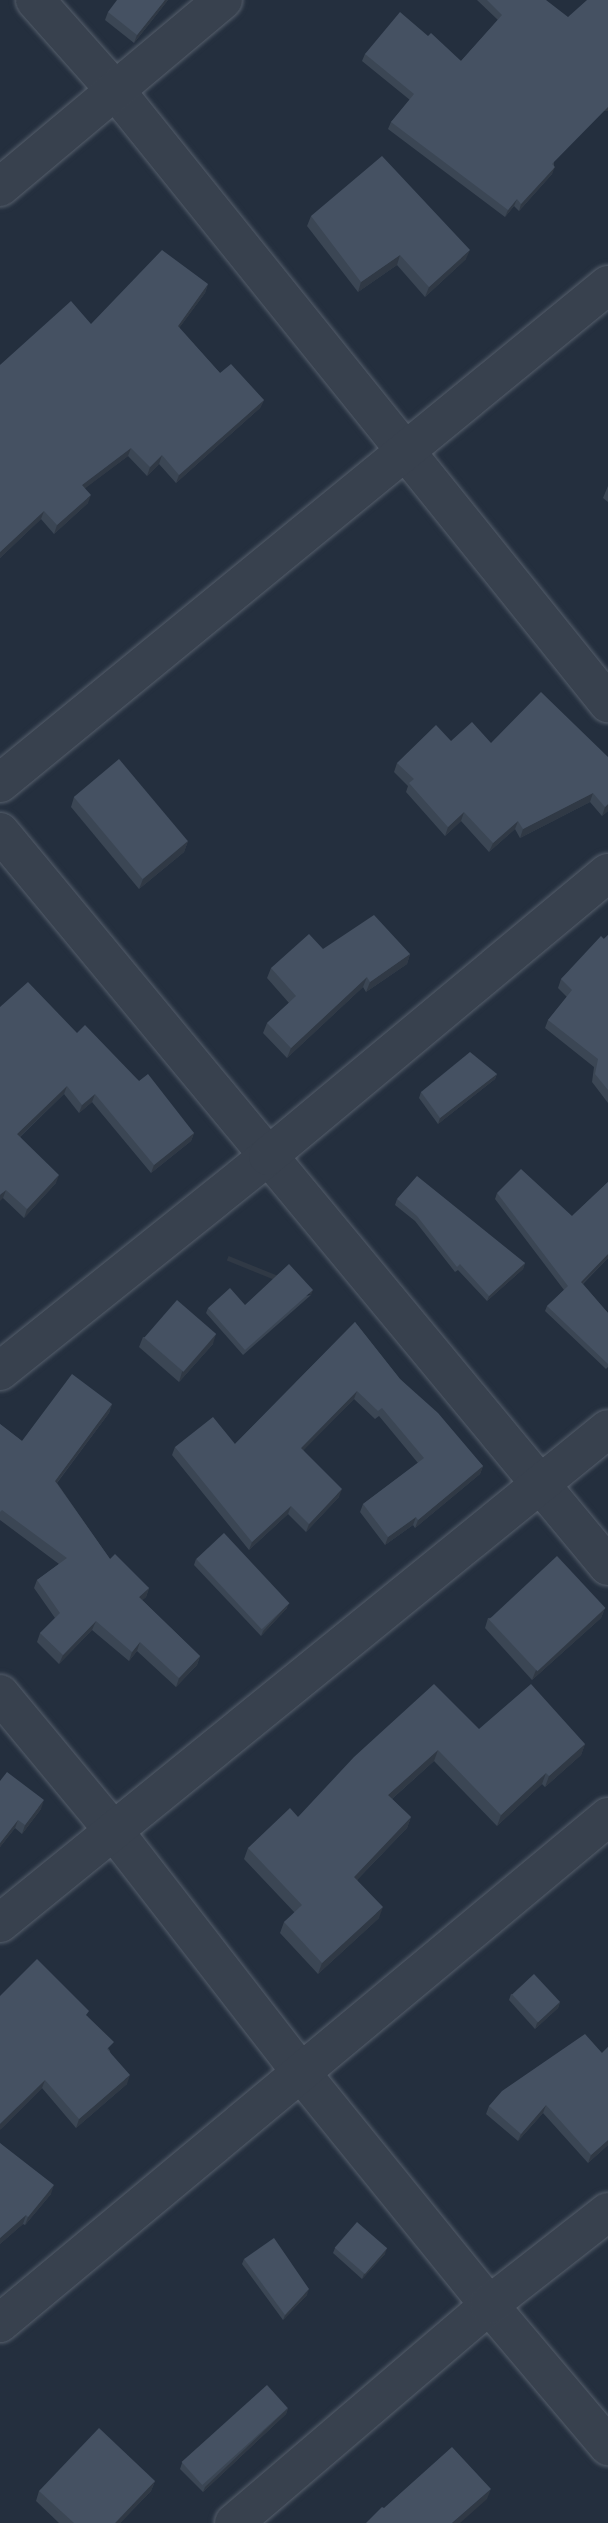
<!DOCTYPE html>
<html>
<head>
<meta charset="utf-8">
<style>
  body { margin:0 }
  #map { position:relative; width:608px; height:2523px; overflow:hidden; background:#242f3e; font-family:Karla,sans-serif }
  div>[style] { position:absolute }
  .roads { filter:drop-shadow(0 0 2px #565f6c) drop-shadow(0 0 2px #565f6c) }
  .minor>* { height:38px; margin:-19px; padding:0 19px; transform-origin:19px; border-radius:19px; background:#38414e }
  .wall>* { inset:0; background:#3b4654 }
  .shaded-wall>* { inset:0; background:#303945; transform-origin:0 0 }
  .building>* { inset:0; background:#455162; transform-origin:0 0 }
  span { translate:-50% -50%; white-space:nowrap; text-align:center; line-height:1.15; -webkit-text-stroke:6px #1d2633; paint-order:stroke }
</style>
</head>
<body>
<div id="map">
  <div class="roads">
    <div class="minor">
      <i style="left:35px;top:0;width:120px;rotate:48.4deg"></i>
      <i style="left:115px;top:90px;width:787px;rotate:51.19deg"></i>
      <i style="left:0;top:187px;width:291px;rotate:-40deg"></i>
      <i style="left:0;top:783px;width:786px;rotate:-39.32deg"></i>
      <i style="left:0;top:832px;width:953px;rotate:50.36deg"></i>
      <i style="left:0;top:1371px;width:344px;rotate:-38.7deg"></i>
      <i style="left:268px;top:1156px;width:442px;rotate:-39.8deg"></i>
      <i style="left:0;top:1694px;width:177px;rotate:50.3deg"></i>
      <i style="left:113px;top:1830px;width:309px;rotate:52.2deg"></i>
      <i style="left:302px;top:2074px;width:297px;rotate:51deg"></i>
      <i style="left:489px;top:2305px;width:185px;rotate:49.8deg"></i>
      <i style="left:0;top:1923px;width:783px;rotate:-39.09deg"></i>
      <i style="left:0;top:2323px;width:791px;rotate:-39.77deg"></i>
      <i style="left:234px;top:2523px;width:335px;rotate:-40.5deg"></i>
      <i style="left:489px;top:2305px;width:151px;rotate:-38deg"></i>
    </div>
  </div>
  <div class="wall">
    <i style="clip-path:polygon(168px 0,134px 43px,105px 20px,108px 12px)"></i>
    <i style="clip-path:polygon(477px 0,546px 0,554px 166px,552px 174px,519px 211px,514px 206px,505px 217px,388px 129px,391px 122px,410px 100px,362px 61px,365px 54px,428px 36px,461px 61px,498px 20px)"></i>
    <i style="clip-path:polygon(311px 216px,466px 259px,425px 297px,397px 265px,358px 292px,307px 226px)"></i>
    <i style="clip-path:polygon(208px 284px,205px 293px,179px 328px,220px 373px,264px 400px,260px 408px,176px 483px,159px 464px,147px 476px,128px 456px,85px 488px,88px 503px,54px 534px,41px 519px,0 558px,0 365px,91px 324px)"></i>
    <i style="clip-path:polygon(608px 486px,608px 502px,603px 498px)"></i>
    <i style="clip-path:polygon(451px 741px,491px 743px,608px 757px,608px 811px,602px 816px,590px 802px,520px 838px,515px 829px,489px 852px,461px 821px,445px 836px,406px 792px,408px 786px,394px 772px,397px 763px)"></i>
    <i style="clip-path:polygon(74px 797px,188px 841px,184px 852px,139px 889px,71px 807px)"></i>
    <i style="clip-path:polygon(608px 935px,608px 1103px,592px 1082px,594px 1067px,545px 1028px,548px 1020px,567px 997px,558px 988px,561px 979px)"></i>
    <i style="clip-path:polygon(323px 949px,410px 954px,407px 964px,366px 992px,363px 987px,287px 1058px,263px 1033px,267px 1023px,289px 1003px,267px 978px,271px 968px)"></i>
    <i style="clip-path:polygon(0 1007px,77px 1033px,139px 1081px,194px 1133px,191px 1141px,151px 1173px,92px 1102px,79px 1113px,64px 1094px,20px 1137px,56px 1183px,24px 1218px,3px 1198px)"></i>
    <i style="clip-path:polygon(497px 1074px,495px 1079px,438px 1124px,419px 1098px,421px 1092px)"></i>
    <i style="clip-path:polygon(608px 1182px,608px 1258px,583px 1284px,608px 1313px,608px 1367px,606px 1369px,545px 1311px,547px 1306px,564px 1290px,495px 1199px,497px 1193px,572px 1216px)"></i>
    <i style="clip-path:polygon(397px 1199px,525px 1263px,523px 1269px,487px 1301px,458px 1270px,455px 1272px,415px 1221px,395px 1205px)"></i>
    <i style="clip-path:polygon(311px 1295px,243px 1355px,206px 1313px,208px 1308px,245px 1305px)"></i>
    <i style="clip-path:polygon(355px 1322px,400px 1379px,483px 1466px,480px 1474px,415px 1528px,413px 1525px,385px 1545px,360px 1512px,363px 1504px,418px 1463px,379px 1416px,375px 1419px,354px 1399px,303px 1450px,339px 1497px,306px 1532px,288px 1514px,249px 1550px,172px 1455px,175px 1447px,235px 1444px)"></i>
    <i style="clip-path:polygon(143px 1337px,213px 1344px,179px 1382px,139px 1347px)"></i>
    <i style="clip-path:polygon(112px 1404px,109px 1413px,57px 1483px,110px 1559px,149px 1588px,146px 1597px,142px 1600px,200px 1656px,197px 1665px,176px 1687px,137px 1651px,129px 1661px,92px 1630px,59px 1664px,37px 1642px,40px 1633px,55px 1618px,34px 1588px,37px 1580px,59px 1564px,0 1520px,0 1424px,22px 1441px)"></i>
    <i style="clip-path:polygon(196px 1559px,287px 1608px,261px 1636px,194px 1565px)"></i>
    <i style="clip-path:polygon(605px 1608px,601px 1618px,532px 1680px,485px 1628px,488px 1618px)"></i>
    <i style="clip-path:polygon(479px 1729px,585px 1744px,581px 1755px,545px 1787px,542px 1784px,497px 1826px,434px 1761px,392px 1799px,411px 1817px,407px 1828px,357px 1880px,379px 1918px,318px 1974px,280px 1933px,284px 1922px,295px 1913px,244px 1859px,248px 1848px,298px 1817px)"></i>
    <i style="clip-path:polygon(0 1781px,41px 1809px,22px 1834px,15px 1828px,0 1847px)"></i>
    <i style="clip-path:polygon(511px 1994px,560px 2002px,558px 2008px,535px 2029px,509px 2000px)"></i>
    <i style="clip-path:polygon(87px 2016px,110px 2051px,110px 2052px,127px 2084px,76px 2128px,42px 2088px,0 2130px)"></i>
    <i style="clip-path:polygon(608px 2047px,608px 2145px,588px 2163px,543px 2113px,518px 2141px,486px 2114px,489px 2106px,602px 2053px)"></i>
    <i style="clip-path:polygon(0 2143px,51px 2194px,25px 2225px,23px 2224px,0 2244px)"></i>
    <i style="clip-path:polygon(335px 2248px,385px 2254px,362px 2279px,333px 2253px)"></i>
    <i style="clip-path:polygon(244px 2259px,307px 2295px,283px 2320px,242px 2264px)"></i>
    <i style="clip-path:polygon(288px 2408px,286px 2414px,203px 2492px,180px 2469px,182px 2463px)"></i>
    <i style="clip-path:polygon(155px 2481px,151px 2491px,120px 2523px,59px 2523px,36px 2501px,39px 2491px)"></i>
  </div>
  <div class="shaded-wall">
    <i style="clip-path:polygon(165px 0,168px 0,134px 43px,137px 35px)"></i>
    <i style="left:608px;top:107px;width:4px;height:80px;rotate:90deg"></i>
    <i style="clip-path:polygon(555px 167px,552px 174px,519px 211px,521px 204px)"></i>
    <i style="clip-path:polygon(517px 199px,514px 206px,505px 217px,508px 210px)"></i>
    <i style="clip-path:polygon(470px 250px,466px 259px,425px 297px,429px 287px)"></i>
    <i style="clip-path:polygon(400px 255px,397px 265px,358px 292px,361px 282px)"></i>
    <i style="clip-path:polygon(208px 284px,205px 293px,174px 335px,178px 326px)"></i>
    <i style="clip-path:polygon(264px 400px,260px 408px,176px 483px,179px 475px)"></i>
    <i style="clip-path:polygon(131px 448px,128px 456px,79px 493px,82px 485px)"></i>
    <i style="clip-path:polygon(162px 455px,159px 464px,147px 476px,150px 467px)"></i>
    <i style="clip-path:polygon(91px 495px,88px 503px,54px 534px,57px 525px)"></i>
    <i style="clip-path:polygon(44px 511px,41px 519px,0 558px,0 552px)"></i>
    <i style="clip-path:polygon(593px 793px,590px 802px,520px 838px,523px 829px)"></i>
    <i style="clip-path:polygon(608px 804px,608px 811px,602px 816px,605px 807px)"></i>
    <i style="clip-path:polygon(464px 812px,461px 821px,445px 836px,448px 827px)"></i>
    <i style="clip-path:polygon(518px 821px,515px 829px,489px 852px,493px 843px)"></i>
    <i style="clip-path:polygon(188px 841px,184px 852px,139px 889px,143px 879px)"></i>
    <i style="clip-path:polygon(410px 954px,407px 964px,366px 992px,370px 982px)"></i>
    <i style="clip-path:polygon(367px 977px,363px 987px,287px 1058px,291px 1048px)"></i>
    <i style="clip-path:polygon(497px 1074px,495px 1079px,438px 1124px,440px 1118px)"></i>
    <i style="clip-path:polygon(67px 1086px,64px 1094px,14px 1142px,17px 1134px)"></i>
    <i style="clip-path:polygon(95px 1094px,92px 1102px,79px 1113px,82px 1105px)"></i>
    <i style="clip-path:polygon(194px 1133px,191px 1141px,151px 1173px,154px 1165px)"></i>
    <i style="clip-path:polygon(59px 1175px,56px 1183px,24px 1218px,27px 1209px)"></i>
    <i style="clip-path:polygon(6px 1190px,3px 1198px,0 1201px,0 1195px)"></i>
    <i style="clip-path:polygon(608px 1254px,608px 1258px,579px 1287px,581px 1282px)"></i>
    <i style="clip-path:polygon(525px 1263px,523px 1269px,487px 1301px,489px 1296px)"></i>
    <i style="left:313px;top:1290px;width:5px;height:91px;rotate:112deg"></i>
    <i style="clip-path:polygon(216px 1334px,213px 1344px,179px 1382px,182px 1372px)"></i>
    <i style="clip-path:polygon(357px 1391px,354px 1399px,298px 1456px,301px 1448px)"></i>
    <i style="clip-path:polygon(112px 1404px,109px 1413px,52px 1489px,55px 1481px)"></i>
    <i style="clip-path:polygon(483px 1466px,480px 1474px,415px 1528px,418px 1520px)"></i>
    <i style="clip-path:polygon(342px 1489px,339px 1497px,306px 1532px,309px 1524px)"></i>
    <i style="clip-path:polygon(291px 1506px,288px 1514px,249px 1550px,252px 1542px)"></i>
    <i style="clip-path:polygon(416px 1517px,413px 1525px,385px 1545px,388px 1537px)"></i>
    <i style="clip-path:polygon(149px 1588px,146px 1597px,136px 1606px,139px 1597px)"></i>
    <i style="clip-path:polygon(289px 1603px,287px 1608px,261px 1636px,263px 1631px)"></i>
    <i style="clip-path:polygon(605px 1608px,601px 1618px,532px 1680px,536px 1670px)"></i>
    <i style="clip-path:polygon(96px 1621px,92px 1630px,59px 1664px,63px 1655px)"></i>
    <i style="clip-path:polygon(140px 1642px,137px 1651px,129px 1661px,132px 1652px)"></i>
    <i style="clip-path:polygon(200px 1656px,197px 1665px,176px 1687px,179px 1678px)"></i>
    <i style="clip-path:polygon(585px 1744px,581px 1755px,545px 1787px,549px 1776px)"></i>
    <i style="clip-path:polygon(438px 1750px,434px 1761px,384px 1806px,388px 1795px)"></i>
    <i style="clip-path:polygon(546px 1773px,542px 1784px,497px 1826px,501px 1815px)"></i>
    <i style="clip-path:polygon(44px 1800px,41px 1809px,22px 1834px,25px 1825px)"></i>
    <i style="clip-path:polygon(411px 1817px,407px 1828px,350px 1887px,354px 1877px)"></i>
    <i style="clip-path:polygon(18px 1820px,15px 1828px,0 1847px,0 1843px)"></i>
    <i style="clip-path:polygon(383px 1907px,379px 1918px,318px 1974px,322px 1963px)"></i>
    <i style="clip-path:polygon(560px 2002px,558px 2008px,535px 2029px,537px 2023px)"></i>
    <i style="clip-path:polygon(130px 2075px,127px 2084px,76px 2128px,79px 2119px)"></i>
    <i style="clip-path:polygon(45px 2080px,42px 2088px,0 2130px,0 2124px)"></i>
    <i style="clip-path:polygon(546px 2105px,543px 2113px,518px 2141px,521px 2134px)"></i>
    <i style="clip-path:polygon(608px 2140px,608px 2145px,588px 2163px,591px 2155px)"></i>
    <i style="clip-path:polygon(54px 2185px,51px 2194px,25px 2225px,28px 2217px)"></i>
    <i style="clip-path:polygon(26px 2215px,23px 2224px,0 2244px,0 2238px)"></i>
    <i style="clip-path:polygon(387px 2248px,385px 2254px,362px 2279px,364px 2274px)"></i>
    <i style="clip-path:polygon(309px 2289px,307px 2295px,283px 2320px,285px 2315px)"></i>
    <i style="clip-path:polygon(288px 2408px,286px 2414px,203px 2492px,205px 2487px)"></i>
    <i style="clip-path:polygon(155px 2481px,151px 2491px,120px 2523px,115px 2523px)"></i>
    <i style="clip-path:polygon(491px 2489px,487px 2499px,460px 2523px,452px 2523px)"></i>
  </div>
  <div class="building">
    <i style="clip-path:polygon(117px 0,165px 0,137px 35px,108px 12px)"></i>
    <i style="clip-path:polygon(487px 0,546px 0,568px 17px,587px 0,608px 0,608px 107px,552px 164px,555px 167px,521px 204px,517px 199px,508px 210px,391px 122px,414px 94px,365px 54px,400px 12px,428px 36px,431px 33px,461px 61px,502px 15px)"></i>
    <i style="clip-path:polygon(382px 156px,470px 250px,429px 287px,400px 255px,361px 282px,311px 216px)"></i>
    <i style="clip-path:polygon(162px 250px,208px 284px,178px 326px,220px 373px,231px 364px,264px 400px,179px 475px,162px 455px,150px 467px,131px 448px,82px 485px,91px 495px,57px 525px,44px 511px,0 552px,0 365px,71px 301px,91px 324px)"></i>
    <i style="clip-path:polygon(541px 692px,608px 757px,608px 804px,605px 807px,593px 793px,523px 829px,518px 821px,493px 843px,464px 812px,448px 827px,409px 783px,414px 779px,397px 763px,436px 725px,451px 741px,472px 722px,491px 743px)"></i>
    <i style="left:119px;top:759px;width:107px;height:59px;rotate:50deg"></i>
    <i style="clip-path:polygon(374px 915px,410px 954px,370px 982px,367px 977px,291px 1048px,267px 1023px,296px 996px,271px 968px,309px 934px,323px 949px)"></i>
    <i style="clip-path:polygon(608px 935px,608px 1090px,595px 1074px,598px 1059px,548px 1020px,572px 990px,561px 979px,601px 936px,604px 939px)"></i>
    <i style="clip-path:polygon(28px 982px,77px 1033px,85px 1025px,139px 1081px,148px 1074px,194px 1133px,154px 1165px,95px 1094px,82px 1105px,67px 1086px,17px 1134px,59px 1175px,27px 1209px,6px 1190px,0 1195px,0 1007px)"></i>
    <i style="clip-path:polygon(470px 1052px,497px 1074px,440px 1118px,421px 1092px)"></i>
    <i style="clip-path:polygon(521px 1169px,572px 1216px,608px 1182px,608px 1254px,581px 1282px,608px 1313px,608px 1364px,547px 1306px,568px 1286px,497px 1193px)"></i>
    <i style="clip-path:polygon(417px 1176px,525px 1263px,489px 1296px,460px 1264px,457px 1267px,417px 1216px,397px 1199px)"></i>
    <i style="clip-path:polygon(289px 1264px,313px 1290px,245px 1350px,208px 1308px,230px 1288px,245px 1305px)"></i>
    <i style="left:177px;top:1300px;width:52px;height:50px;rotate:41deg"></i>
    <i style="clip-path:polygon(355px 1322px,400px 1379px,438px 1413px,483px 1466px,418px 1520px,416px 1517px,388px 1537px,363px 1504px,424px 1458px,382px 1408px,378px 1411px,357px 1391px,301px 1448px,342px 1489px,309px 1524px,291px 1506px,252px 1542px,175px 1447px,213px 1417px,235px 1444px)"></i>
    <i style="clip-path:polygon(72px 1374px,112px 1404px,55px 1481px,110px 1559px,115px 1554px,149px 1588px,139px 1597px,200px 1656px,179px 1678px,140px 1642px,132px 1652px,96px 1621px,63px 1655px,40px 1633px,60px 1613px,37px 1580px,67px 1558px,2px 1510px,0 1512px,0 1424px,22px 1441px)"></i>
    <i style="left:224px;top:1533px;width:96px;height:38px;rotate:47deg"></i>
    <i style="left:557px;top:1556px;width:71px;height:93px;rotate:47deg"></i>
    <i style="clip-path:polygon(434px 1684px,479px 1729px,531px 1684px,585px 1744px,549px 1776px,546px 1773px,501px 1815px,438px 1750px,388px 1795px,411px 1817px,354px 1877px,383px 1907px,322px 1963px,284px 1922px,302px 1905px,248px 1848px,290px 1808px,298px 1817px,354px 1757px)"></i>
    <i style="clip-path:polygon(7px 1772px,44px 1800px,25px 1825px,18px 1820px,0 1843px,0 1781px)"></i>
    <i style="clip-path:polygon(37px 1959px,89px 2011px,86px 2015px,114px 2042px,107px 2049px,130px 2075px,79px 2119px,45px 2080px,0 2124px,0 1996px)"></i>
    <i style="left:534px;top:1974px;width:38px;height:30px;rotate:47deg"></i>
    <i style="clip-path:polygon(585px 2034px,602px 2053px,608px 2047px,608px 2140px,591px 2155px,546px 2105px,521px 2134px,489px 2106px,502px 2091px)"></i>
    <i style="clip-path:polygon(0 2143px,54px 2185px,28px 2217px,26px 2215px,0 2238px)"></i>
    <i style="left:357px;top:2222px;width:40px;height:34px;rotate:41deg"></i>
    <i style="clip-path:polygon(274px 2238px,309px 2289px,285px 2315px,244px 2259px)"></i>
    <i style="left:267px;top:2385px;width:31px;height:115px;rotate:48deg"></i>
    <i style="clip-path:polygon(99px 2428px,155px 2481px,115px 2523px,74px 2523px,39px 2491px)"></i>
    <i style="clip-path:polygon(452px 2447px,491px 2489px,452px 2523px,366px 2523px,382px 2507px,384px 2508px)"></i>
  </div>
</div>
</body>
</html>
